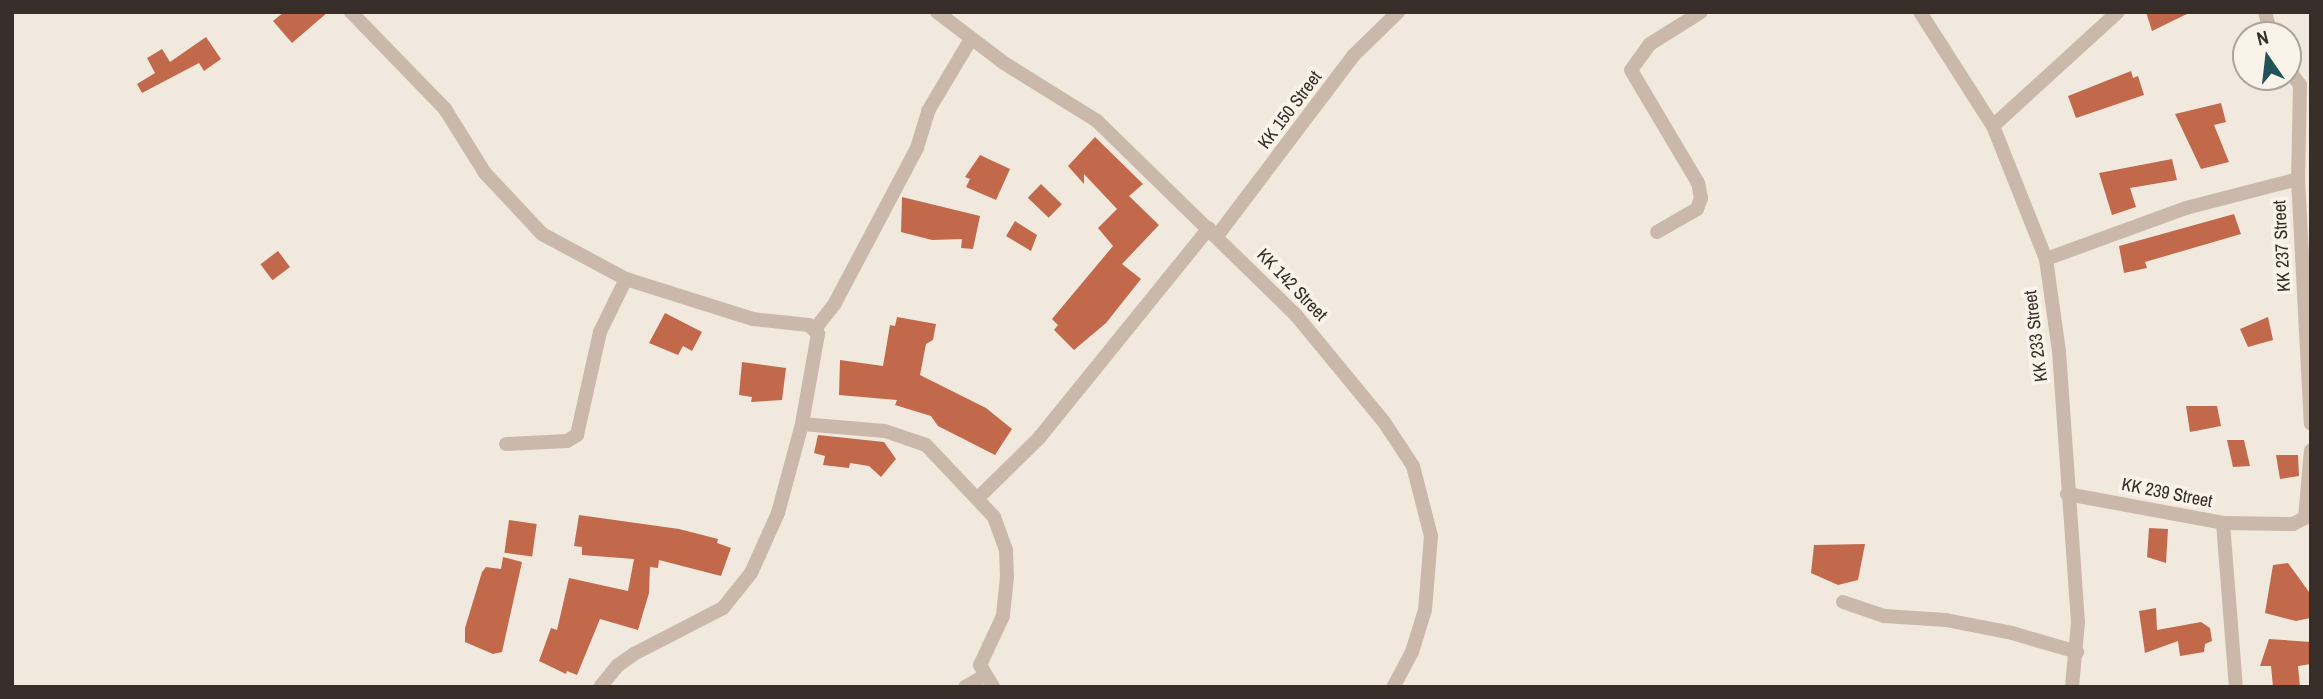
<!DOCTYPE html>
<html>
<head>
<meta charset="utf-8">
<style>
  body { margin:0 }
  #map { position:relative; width:2323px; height:699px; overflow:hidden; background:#f2e9de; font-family:"Archivo Narrow",sans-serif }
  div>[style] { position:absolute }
  .building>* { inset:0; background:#c2694c; transform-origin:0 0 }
  .minor>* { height:14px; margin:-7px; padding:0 7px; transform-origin:7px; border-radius:7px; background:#cab9aa }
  span { translate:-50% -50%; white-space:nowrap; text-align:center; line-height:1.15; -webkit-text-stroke:7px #f9f3ea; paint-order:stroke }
  .street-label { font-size:18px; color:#372e29 }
  .frame { position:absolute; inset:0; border:14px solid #372e29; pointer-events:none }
  .north { position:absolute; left:2232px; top:21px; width:70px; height:70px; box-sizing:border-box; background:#f9f3ea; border:2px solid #aba49d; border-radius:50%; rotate:346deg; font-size:19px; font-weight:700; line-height:28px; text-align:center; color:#372e29 }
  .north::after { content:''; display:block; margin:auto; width:24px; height:32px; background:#205458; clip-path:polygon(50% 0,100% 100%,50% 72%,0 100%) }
</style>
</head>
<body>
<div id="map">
  <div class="building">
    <i style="clip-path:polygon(284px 12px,328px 12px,292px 43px,273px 21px)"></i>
    <i style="clip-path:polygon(2146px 12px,2191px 12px,2152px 31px)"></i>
    <i style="clip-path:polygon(206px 37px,221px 59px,204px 71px,199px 63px,142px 93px,137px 84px,155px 73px,147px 58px,162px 49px,170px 62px)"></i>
    <i style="clip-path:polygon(2131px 71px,2133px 78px,2138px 76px,2144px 95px,2076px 118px,2068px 96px)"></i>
    <i style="clip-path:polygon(2221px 103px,2226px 122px,2214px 125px,2229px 162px,2201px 169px,2175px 114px)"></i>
    <i style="clip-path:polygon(1095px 137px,1143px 184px,1129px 196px,1159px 225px,1122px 264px,1141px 279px,1106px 323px,1074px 350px,1054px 330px,1058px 325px,1052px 319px,1113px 246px,1098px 228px,1117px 209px,1084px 174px,1084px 184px,1068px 166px)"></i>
    <i style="clip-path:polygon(980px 155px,1010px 169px,996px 200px,966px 187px,970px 179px,965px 177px)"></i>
    <i style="clip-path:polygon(2172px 159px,2177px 180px,2130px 188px,2136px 207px,2112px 215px,2099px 173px)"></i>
    <i style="left:1041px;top:184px;width:29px;height:19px;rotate:44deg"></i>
    <i style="clip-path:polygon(902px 197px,980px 216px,973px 249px,961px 248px,962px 239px,932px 240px,901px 232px)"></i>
    <i style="clip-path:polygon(2234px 214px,2241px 234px,2145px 262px,2147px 268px,2124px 273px,2119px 246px)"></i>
    <i style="clip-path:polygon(1015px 221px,1037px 235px,1031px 251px,1006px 236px)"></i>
    <i style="left:278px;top:251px;width:20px;height:22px;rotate:53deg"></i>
    <i style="clip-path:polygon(665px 313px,702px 332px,692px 351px,683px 346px,678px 355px,649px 343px)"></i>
    <i style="clip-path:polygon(897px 317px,936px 324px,933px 340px,926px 344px,920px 375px,986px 408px,1012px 429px,995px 455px,938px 426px,931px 416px,895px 405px,897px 400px,839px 395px,840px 360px,883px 366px,890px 325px,895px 326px)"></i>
    <i style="clip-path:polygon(2268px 317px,2273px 340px,2248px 347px,2240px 329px)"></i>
    <i style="clip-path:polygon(742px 362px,786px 368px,782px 400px,751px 402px,752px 397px,739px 395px)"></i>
    <i style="clip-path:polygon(2186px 406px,2217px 406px,2221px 426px,2190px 432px)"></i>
    <i style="clip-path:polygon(818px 435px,884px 442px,896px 459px,881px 477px,869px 466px,850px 463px,849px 468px,823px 465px,825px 456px,814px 453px)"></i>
    <i style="clip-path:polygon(2227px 440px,2244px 440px,2250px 466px,2233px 467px)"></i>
    <i style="clip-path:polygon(2276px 455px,2298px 455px,2299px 476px,2280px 479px)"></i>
    <i style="clip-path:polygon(579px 515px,679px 529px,718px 539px,717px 543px,731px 548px,721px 576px,659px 560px,658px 568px,650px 567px,649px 593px,638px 630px,600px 619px,577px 675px,567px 671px,566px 674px,539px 661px,551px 628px,557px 630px,569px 578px,628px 591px,634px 559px,582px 555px,582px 547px,574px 546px)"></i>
    <i style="left:509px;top:520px;width:28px;height:33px;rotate:8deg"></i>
    <i style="clip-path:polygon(2149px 528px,2168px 529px,2166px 563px,2147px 557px)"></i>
    <i style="clip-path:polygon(1865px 544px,1858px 580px,1838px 585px,1811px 573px,1814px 545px)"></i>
    <i style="clip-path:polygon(503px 557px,522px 562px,502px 652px,493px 654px,465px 642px,465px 628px,482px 572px,486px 567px,501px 569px)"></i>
    <i style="clip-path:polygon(2288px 563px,2309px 592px,2310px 618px,2296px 621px,2265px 613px,2273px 565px)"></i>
    <i style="clip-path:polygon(2156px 608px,2157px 630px,2201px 622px,2210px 628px,2212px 641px,2205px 644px,2204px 652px,2180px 656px,2178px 641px,2145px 653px,2139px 611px)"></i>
    <i style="clip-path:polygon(2269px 639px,2311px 642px,2311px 664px,2298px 666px,2300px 687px,2273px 687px,2271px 666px,2260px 666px)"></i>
  </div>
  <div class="minor">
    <i style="left:351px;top:12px;width:135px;rotate:45.9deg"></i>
    <i style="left:445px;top:109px;width:75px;rotate:58deg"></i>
    <i style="left:485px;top:173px;width:83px;rotate:46.9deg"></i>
    <i style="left:542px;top:234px;width:95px;rotate:28.2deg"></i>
    <i style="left:626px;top:279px;width:133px;rotate:17.5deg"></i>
    <i style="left:753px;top:319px;width:56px;rotate:6.1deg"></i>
    <i style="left:809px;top:325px;width:13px;rotate:45deg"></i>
    <i style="left:818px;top:334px;width:91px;rotate:100.1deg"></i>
    <i style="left:802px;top:424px;width:92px;rotate:105.1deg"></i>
    <i style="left:778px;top:513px;width:66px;rotate:114.2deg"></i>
    <i style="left:751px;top:573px;width:45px;rotate:128.7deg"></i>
    <i style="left:723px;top:608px;width:100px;rotate:152.7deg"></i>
    <i style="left:634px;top:654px;width:19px;rotate:145deg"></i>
    <i style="left:618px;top:665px;width:28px;rotate:129deg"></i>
    <i style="left:937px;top:12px;width:84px;rotate:37.3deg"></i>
    <i style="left:1004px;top:63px;width:110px;rotate:31.9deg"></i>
    <i style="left:1097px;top:121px;width:277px;rotate:44.3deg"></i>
    <i style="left:1295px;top:314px;width:140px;rotate:50.5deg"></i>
    <i style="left:1384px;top:422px;width:53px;rotate:56.6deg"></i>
    <i style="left:1413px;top:466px;width:72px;rotate:75.6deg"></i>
    <i style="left:1431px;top:536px;width:74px;rotate:94.6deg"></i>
    <i style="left:1425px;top:610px;width:44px;rotate:107.2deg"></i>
    <i style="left:1412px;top:652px;width:40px;rotate:118deg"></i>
    <i style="left:1920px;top:12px;width:135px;rotate:57.4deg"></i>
    <i style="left:1993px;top:126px;width:143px;rotate:68.3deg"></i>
    <i style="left:2046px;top:259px;width:93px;rotate:82deg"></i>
    <i style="left:2059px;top:351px;width:272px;rotate:86deg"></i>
    <i style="left:2078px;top:622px;width:65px;rotate:95.3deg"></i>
    <i style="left:2265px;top:12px;width:24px;rotate:75deg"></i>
    <i style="left:2288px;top:69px;width:20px;rotate:53deg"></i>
    <i style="left:2300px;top:85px;width:94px;rotate:91.2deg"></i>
    <i style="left:2298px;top:179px;width:245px;rotate:87deg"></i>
    <i style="left:1993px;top:126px;width:169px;rotate:-42.4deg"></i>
    <i style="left:1657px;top:232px;width:46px;rotate:-29.9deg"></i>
    <i style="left:1697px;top:209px;width:12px;rotate:-70deg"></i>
    <i style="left:1701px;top:198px;width:15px;rotate:-101deg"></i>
    <i style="left:1698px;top:183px;width:131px;rotate:-120.7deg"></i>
    <i style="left:1631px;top:70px;width:32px;rotate:-54deg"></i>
    <i style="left:1650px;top:44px;width:60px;rotate:-32.1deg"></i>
    <i style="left:1217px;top:236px;width:227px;rotate:-52.9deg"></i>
    <i style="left:1354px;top:55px;width:62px;rotate:-44.3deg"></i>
    <i style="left:2046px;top:259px;width:149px;rotate:-20deg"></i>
    <i style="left:2186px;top:208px;width:116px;rotate:-14.5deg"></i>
    <i style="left:815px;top:329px;width:33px;rotate:-52deg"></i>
    <i style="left:835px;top:303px;width:175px;rotate:-62.1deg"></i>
    <i style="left:917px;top:148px;width:39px;rotate:-73deg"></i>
    <i style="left:928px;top:111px;width:84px;rotate:-59.2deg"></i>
    <i style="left:802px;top:424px;width:83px;rotate:4.8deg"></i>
    <i style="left:885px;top:431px;width:43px;rotate:18.9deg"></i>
    <i style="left:926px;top:445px;width:99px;rotate:46.6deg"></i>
    <i style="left:994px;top:517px;width:35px;rotate:70deg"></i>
    <i style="left:1006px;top:550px;width:27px;rotate:88deg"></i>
    <i style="left:1007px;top:577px;width:39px;rotate:96deg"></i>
    <i style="left:1003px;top:616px;width:54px;rotate:115.1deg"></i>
    <i style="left:980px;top:665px;width:26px;rotate:59deg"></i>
    <i style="left:506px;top:444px;width:61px;rotate:-2.8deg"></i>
    <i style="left:567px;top:441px;width:12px;rotate:-31deg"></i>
    <i style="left:577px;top:435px;width:106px;rotate:-77.4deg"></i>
    <i style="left:600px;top:332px;width:59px;rotate:-63.9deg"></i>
    <i style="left:2067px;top:494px;width:159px;rotate:10.5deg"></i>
    <i style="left:2223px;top:523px;width:165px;rotate:85.5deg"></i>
    <i style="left:978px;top:498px;width:86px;rotate:-44.5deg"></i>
    <i style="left:1039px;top:438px;width:270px;rotate:-51deg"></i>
    <i style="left:2223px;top:523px;width:70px;rotate:0.8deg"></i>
    <i style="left:2293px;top:524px;width:13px;rotate:-27deg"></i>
    <i style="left:2305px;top:518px;width:68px;rotate:-85deg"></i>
    <i style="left:1843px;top:602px;width:43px;rotate:18.9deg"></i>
    <i style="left:1884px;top:616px;width:62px;rotate:3.7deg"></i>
    <i style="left:1946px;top:620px;width:67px;rotate:11.1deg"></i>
    <i style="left:2012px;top:633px;width:68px;rotate:16.3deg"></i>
    <i style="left:965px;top:687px;width:22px;rotate:-30deg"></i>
  </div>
  <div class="street-label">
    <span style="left:1290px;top:110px;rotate:-53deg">KK 150 Street</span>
    <span style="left:2282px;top:246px;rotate:-93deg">KK 237 Street</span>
    <span style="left:1292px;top:285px;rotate:46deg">KK 142 Street</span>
    <span style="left:2036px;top:336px;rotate:-97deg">KK 233 Street</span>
    <span style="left:2167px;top:493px;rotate:11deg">KK 239 Street</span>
  </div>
  <div class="frame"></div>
  <div class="north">N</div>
</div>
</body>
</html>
